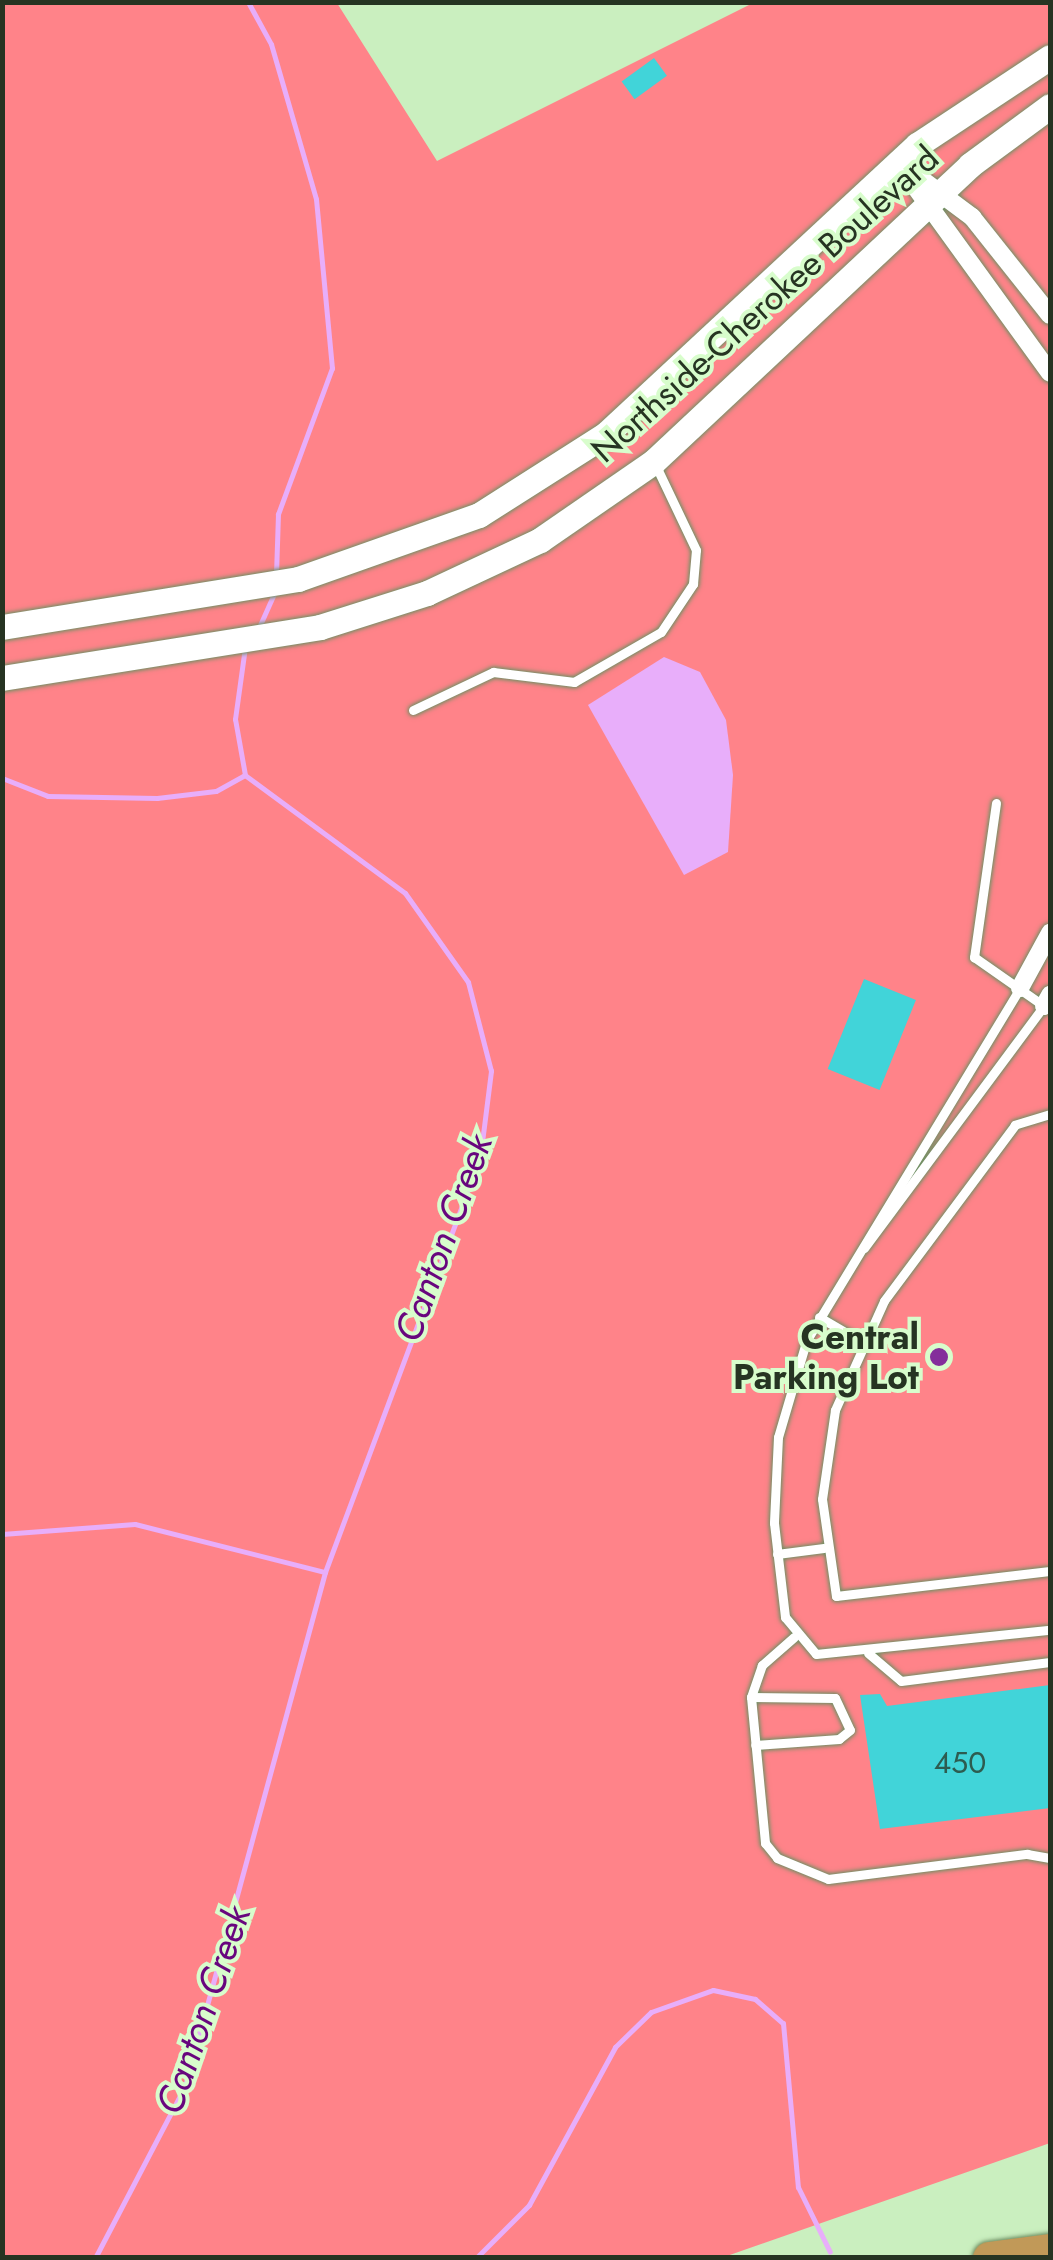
<!DOCTYPE html>
<html>
<head>
<meta charset="utf-8">
<style>
  body { margin:0 }
  #map { position:relative; width:1053px; height:2260px; overflow:hidden; background:#caefbf; font-family:Jost,sans-serif }
  div>[style] { position:absolute }
  .forest>* { inset:0; background:#ff8389 }
  .water>* { inset:0; background:#e8aefa }
  .stream>* { height:5px; margin:-2.5px; padding:0 2.5px; transform-origin:2.5px; border-radius:2.5px; background:#e8aefa }
  .building>* { inset:0; background:#41d4d9; transform-origin:0 0 }
  .roads { filter:drop-shadow(0 0 2px #6f9064) drop-shadow(0 0 2px #6f9064) }
  .lane>* { height:9px; margin:-4.5px; padding:0 4.5px; transform-origin:4.5px; border-radius:4.5px; background:#fff }
  .street>* { height:18px; margin:-9px; padding:0 9px; transform-origin:9px; border-radius:9px; background:#fff }
  .secondary>* { height:25px; margin:-12.5px; padding:0 12.5px; transform-origin:12.5px; border-radius:12.5px; background:#fff }
  .highway>* { height:32px; margin:-16px; padding:0 16px; transform-origin:16px; border-radius:16px; background:#c19958 }
  .dots>* { width:28px; height:28px; translate:-50% -50%; box-sizing:border-box; border:5px solid #d8fdcc; border-radius:50% }
  span { translate:-50% -50%; white-space:nowrap; text-align:center; line-height:1.15; -webkit-text-stroke:8px #d8fdcc; paint-order:stroke }
  .number-label { font-size:30px; color:#2d5c50 }
  .number-label span { -webkit-text-stroke-width:0 }
  .street-label { font-size:35px; color:#263422 }
  .poi-label { font-size:35px; color:#263422; font-weight:700 }
  .right { translate:-100% -50%; text-align:right }
  .water-label { font-size:38px; color:#68067e; font-style:italic }
  .frame { position:absolute; inset:0; border:5px solid #263422; pointer-events:none }
</style>
</head>
<body>
<div id="map">
  <div class="forest">
    <i style="clip-path:polygon(3px 3px,337px 3px,437px 161px,753px 3px,1050px 3px,1050px 2143px,724px 2257px,3px 2258px)"></i>
  </div>
  <div class="water">
    <i style="clip-path:polygon(664px 657px,700px 672px,726px 720px,733px 775px,728px 852px,684px 875px,588px 705px)"></i>
  </div>
  <div class="stream">
    <i style="left:248px;top:2px;width:48px;rotate:61.3deg"></i>
    <i style="left:271px;top:44px;width:161px;rotate:73.8deg"></i>
    <i style="left:316px;top:199px;width:170px;rotate:84.6deg"></i>
    <i style="left:332px;top:368px;width:156px;rotate:110.3deg"></i>
    <i style="left:278px;top:514px;width:61px;rotate:91.9deg"></i>
    <i style="left:260px;top:625px;width:37px;rotate:-66deg"></i>
    <i style="left:2px;top:778px;width:49px;rotate:21.4deg"></i>
    <i style="left:48px;top:796px;width:109px;rotate:1.1deg"></i>
    <i style="left:157px;top:798px;width:59px;rotate:-6.8deg"></i>
    <i style="left:216px;top:791px;width:33px;rotate:-29deg"></i>
    <i style="left:2px;top:1534px;width:133px;rotate:-4.3deg"></i>
    <i style="left:135px;top:1524px;width:196px;rotate:14.2deg"></i>
    <i style="left:95px;top:2258px;width:194px;rotate:-62.4deg"></i>
    <i style="left:185px;top:2086px;width:533px;rotate:-74.76deg"></i>
    <i style="left:325px;top:1572px;width:442px;rotate:-69.5deg"></i>
    <i style="left:480px;top:1158px;width:88px;rotate:-82.8deg"></i>
    <i style="left:491px;top:1071px;width:92px;rotate:-104.5deg"></i>
    <i style="left:468px;top:982px;width:109px;rotate:-125.3deg"></i>
    <i style="left:405px;top:893px;width:199px;rotate:-143.6deg"></i>
    <i style="left:245px;top:775px;width:57px;rotate:-100.1deg"></i>
    <i style="left:235px;top:719px;width:73px;rotate:-82.1deg"></i>
    <i style="left:476px;top:2258px;width:75px;rotate:-45deg"></i>
    <i style="left:529px;top:2205px;width:180px;rotate:-61.4deg"></i>
    <i style="left:615px;top:2047px;width:50px;rotate:-44.2deg"></i>
    <i style="left:651px;top:2012px;width:66px;rotate:-19.5deg"></i>
    <i style="left:713px;top:1990px;width:43px;rotate:12.1deg"></i>
    <i style="left:755px;top:1999px;width:37px;rotate:41deg"></i>
    <i style="left:783px;top:2023px;width:165px;rotate:84.8deg"></i>
    <i style="left:798px;top:2187px;width:72px;rotate:63.8deg"></i>
  </div>
  <div class="building">
    <i style="left:654px;top:58px;width:22px;height:40px;rotate:54deg"></i>
    <i style="left:864px;top:979px;width:56px;height:97px;rotate:22deg"></i>
    <i style="clip-path:polygon(1050px 1685px,1050px 1808px,880px 1829px,860px 1695px,880px 1694px,887px 1706px)"></i>
  </div>
  <div class="roads">
    <div class="lane">
      <i style="left:413px;top:710px;width:89px;rotate:-25.4deg"></i>
      <i style="left:493px;top:672px;width:82px;rotate:7deg"></i>
      <i style="left:574px;top:682px;width:100px;rotate:-29.9deg"></i>
      <i style="left:661px;top:632px;width:58px;rotate:-56.3deg"></i>
      <i style="left:693px;top:584px;width:34px;rotate:-85deg"></i>
      <i style="left:696px;top:550px;width:93px;rotate:-115.5deg"></i>
      <i style="left:996px;top:803px;width:156px;rotate:98.1deg"></i>
      <i style="left:974px;top:957px;width:85px;rotate:35deg"></i>
      <i style="left:1020px;top:988px;width:414px;rotate:121.2deg"></i>
      <i style="left:806px;top:1342px;width:99px;rotate:106.4deg"></i>
      <i style="left:778px;top:1437px;width:86px;rotate:92.7deg"></i>
      <i style="left:774px;top:1523px;width:95px;rotate:83.3deg"></i>
      <i style="left:785px;top:1617px;width:48px;rotate:50deg"></i>
      <i style="left:816px;top:1654px;width:235px;rotate:-5.9deg"></i>
      <i style="left:1050px;top:1114px;width:37px;rotate:163deg"></i>
      <i style="left:1015px;top:1125px;width:219px;rotate:126.7deg"></i>
      <i style="left:884px;top:1301px;width:120px;rotate:114.2deg"></i>
      <i style="left:835px;top:1410px;width:90px;rotate:98.3deg"></i>
      <i style="left:822px;top:1499px;width:98px;rotate:81.8deg"></i>
      <i style="left:836px;top:1596px;width:215px;rotate:-6.7deg"></i>
      <i style="left:864px;top:1248px;width:302px;rotate:-53.4deg"></i>
      <i style="left:819px;top:1317px;width:50px;rotate:30.2deg"></i>
      <i style="left:777px;top:1554px;width:47px;rotate:-7.3deg"></i>
      <i style="left:794px;top:1637px;width:43px;rotate:138.8deg"></i>
      <i style="left:762px;top:1665px;width:34px;rotate:109deg"></i>
      <i style="left:751px;top:1697px;width:147px;rotate:84.5deg"></i>
      <i style="left:765px;top:1843px;width:19px;rotate:51deg"></i>
      <i style="left:777px;top:1858px;width:55px;rotate:22.4deg"></i>
      <i style="left:828px;top:1879px;width:201px;rotate:-7.2deg"></i>
      <i style="left:1027px;top:1854px;width:23px;rotate:10deg"></i>
      <i style="left:868px;top:1653px;width:43px;rotate:40.3deg"></i>
      <i style="left:901px;top:1681px;width:150px;rotate:-7.3deg"></i>
      <i style="left:751px;top:1697px;width:84px;rotate:0.7deg"></i>
      <i style="left:835px;top:1698px;width:35px;rotate:65deg"></i>
      <i style="left:850px;top:1730px;width:14px;rotate:141deg"></i>
      <i style="left:839px;top:1739px;width:84px;rotate:175.9deg"></i>
    </div>
    <div class="street">
      <i style="left:898px;top:163px;width:259px;rotate:54.1deg"></i>
      <i style="left:909px;top:170px;width:79px;rotate:36.7deg"></i>
      <i style="left:972px;top:217px;width:125px;rotate:51.5deg"></i>
      <i style="left:1020px;top:988px;width:63px;rotate:-61.4deg"></i>
      <i style="left:1044px;top:1006px;width:13px;rotate:-61deg"></i>
    </div>
    <div class="secondary">
      <i style="left:2px;top:627px;width:300px;rotate:-9.2deg"></i>
      <i style="left:298px;top:579px;width:192px;rotate:-19.5deg"></i>
      <i style="left:479px;top:515px;width:151px;rotate:-32.5deg"></i>
      <i style="left:606px;top:434px;width:425px;rotate:-42.9deg"></i>
      <i style="left:917px;top:145px;width:159px;rotate:-33.5deg"></i>
      <i style="left:2px;top:678px;width:322px;rotate:-9.1deg"></i>
      <i style="left:320px;top:627px;width:112px;rotate:-17.6deg"></i>
      <i style="left:427px;top:593px;width:125px;rotate:-25.1deg"></i>
      <i style="left:540px;top:540px;width:137px;rotate:-34.6deg"></i>
      <i style="left:653px;top:462px;width:434px;rotate:-43.1deg"></i>
      <i style="left:970px;top:165px;width:99px;rotate:-36.4deg"></i>
    </div>
    <div class="highway">
      <i style="left:989px;top:2258px;width:62px;rotate:-7.5deg"></i>
    </div>
  </div>
  <div class="dots">
    <i style="left:939px;top:1357px;background:#842e9b"></i>
  </div>
  <div class="number-label">
    <span style="left:960px;top:1763px">450</span>
  </div>
  <div class="street-label">
    <span style="left:765px;top:304px;rotate:-42deg">Northside-Cherokee Boulevard</span>
  </div>
  <div class="poi-label">
    <span class="right" style="left:919px;top:1357px">Central<br>Parking Lot</span>
  </div>
  <div class="water-label">
    <span style="left:443px;top:1238px;rotate:-70deg">Canton Creek</span>
    <span style="left:203px;top:2010px;rotate:-71deg">Canton Creek</span>
  </div>
  <div class="frame"></div>
</div>
</body>
</html>
